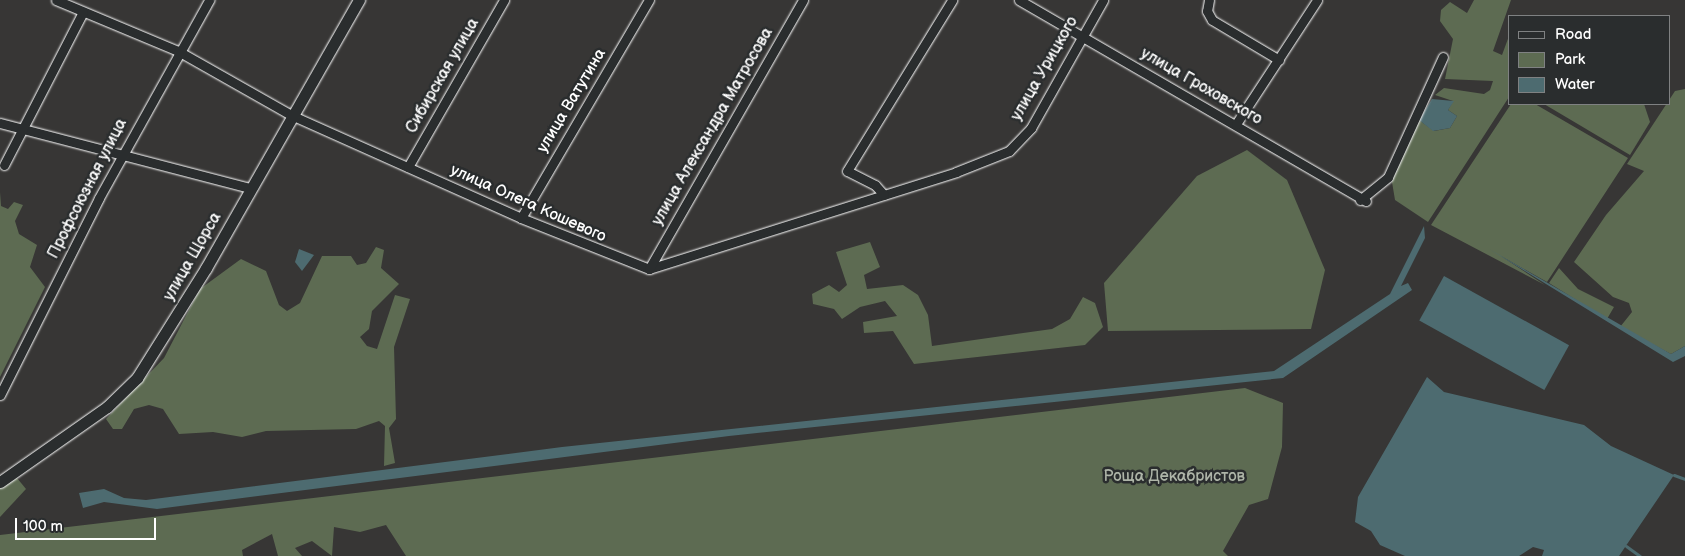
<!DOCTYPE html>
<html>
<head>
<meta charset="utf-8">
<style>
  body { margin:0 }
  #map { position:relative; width:1685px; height:556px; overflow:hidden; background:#373635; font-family:"Balsamiq Sans",sans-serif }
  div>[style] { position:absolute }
  .green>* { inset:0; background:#5d6b52 }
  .water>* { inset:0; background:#4d6b70; transform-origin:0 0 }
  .stream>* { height:3px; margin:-1.5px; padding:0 1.5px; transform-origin:1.5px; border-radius:1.5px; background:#4d6b70 }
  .roads { filter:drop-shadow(0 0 1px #fff) drop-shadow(0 0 1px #fff) }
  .minor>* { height:9px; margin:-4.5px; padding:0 4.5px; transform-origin:4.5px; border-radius:4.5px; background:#2a2d2e }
  .major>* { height:11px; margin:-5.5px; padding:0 5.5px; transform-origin:5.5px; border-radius:5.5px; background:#2a2d2e }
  span { translate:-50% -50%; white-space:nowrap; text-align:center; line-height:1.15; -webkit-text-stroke:5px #2a2d2e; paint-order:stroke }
  .street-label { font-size:16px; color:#fff }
  .park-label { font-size:16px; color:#aeb5a8 }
  .legend { position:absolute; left:1508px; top:15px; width:162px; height:90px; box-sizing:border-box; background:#2a2d2e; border:1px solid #7f8182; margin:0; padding:6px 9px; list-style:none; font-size:15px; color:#fff }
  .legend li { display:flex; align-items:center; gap:10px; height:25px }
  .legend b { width:25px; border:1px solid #7f8182 }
  .scale { position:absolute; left:15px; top:518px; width:141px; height:22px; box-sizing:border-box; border:2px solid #fff; border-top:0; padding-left:6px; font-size:15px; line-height:18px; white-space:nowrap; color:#fff; -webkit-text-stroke:4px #2a2d2e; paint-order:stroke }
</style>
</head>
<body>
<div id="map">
  <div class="green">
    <i style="clip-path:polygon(1474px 0,1511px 0,1493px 51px,1502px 55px,1509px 36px,1509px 97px,1428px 222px,1395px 200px,1392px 182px,1414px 122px,1419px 120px,1434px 131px,1450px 128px,1457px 116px,1448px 110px,1453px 101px,1435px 95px,1444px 88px,1484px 94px,1490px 90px,1493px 81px,1445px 79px,1453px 39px,1440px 21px,1441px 10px,1450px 2px,1467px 13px)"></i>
    <i style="clip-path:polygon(1685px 89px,1685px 346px,1671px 354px,1620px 327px,1632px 312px,1629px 303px,1613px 297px,1574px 262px,1606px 215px,1644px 171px,1627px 164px,1675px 91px)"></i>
    <i style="clip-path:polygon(1511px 104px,1535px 104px,1628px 158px,1547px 282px,1501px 256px,1545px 285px,1431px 225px)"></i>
    <i style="clip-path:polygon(1544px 104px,1644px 104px,1650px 122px,1630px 155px)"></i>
    <i style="clip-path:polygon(1247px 150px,1287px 180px,1325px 270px,1311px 329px,1108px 331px,1104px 283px,1197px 176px)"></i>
    <i style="clip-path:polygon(0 192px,1px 206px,8px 209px,14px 202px,23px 205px,15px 221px,19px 234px,37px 245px,30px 267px,45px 287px,0 377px)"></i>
    <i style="clip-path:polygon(870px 242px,880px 267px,864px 275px,867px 289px,903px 285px,918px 295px,928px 315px,932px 346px,1052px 329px,1070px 319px,1083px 297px,1095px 303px,1103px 327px,1085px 345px,914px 364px,893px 331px,864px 333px,863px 322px,897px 316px,885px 301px,860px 307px,842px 319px,834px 309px,813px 304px,812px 294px,829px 285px,839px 292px,847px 285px,836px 252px)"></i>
    <i style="clip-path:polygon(376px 247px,384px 250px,381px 268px,399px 284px,372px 311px,369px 329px,360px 337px,367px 346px,377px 349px,395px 295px,410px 299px,394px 347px,396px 419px,389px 428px,395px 463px,384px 466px,385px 426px,379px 421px,356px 429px,266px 431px,242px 437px,213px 432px,179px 434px,163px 409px,149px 405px,134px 409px,122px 429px,113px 429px,106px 419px,164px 358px,200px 289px,241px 259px,266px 271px,279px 305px,287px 311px,300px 303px,322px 256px,351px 256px,357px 265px,366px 263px)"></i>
    <i style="clip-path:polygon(1559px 268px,1578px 289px,1614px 307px,1607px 319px,1549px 283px)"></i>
    <i style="clip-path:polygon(1245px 388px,1283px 403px,1282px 447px,1268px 499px,1249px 505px,1223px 551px,1228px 556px,406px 556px,386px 525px,360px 532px,334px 527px,332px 556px,312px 541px,295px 548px,302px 556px,278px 556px,272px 534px,242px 550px,243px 556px,0 556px,0 535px)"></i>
    <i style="clip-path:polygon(17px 478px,26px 489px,0 517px,0 487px)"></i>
  </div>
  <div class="water">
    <i style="clip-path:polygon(1432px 99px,1454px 101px,1448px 110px,1457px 116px,1450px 128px,1433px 131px,1419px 120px)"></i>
    <i style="clip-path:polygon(1424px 226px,1425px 238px,1401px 286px,1408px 283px,1412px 290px,1283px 378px,729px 436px,157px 509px,104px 502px,83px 508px,79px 493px,104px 489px,124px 498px,146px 500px,562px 447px,1274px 371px,1390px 294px)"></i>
    <i style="clip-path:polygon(299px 249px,314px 255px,302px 271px,295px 262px)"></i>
    <i style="clip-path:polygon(1489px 249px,1671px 354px,1685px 346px,1685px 356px,1673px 362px)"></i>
    <i style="left:1444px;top:276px;width:143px;height:51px;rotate:29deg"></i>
    <i style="clip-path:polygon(1427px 377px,1444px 392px,1584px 425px,1611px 446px,1674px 475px,1619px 556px,1542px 556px,1544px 550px,1533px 547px,1519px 556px,1405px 556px,1380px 545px,1371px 531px,1355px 522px,1358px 497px)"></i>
  </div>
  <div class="stream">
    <i style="left:1674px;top:475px;width:12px;rotate:20deg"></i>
    <i style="left:1626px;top:546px;width:17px;rotate:36deg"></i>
  </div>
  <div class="roads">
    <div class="minor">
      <i style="left:56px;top:0;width:132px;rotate:22.7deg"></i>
      <i style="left:178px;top:51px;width:130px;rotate:29.5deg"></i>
      <i style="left:291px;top:115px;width:252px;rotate:24.1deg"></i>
      <i style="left:521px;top:218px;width:138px;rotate:21.7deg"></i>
      <i style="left:649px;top:269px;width:322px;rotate:-17.5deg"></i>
      <i style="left:956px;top:172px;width:57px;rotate:-21.6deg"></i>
      <i style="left:1009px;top:151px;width:32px;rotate:-46deg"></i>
      <i style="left:1031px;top:128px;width:147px;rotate:-60.6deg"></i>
      <i style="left:1019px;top:0;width:401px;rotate:30.1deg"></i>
      <i style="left:1209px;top:0;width:11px;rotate:100deg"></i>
      <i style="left:1207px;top:11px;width:10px;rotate:61deg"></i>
      <i style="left:1212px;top:20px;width:78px;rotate:30.8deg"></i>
      <i style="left:0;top:123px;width:258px;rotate:14.6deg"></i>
      <i style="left:1236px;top:124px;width:148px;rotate:-56.8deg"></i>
      <i style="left:4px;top:165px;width:172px;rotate:-62.7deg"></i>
      <i style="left:408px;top:167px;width:193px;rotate:-60.1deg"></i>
      <i style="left:884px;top:195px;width:13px;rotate:-132deg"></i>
      <i style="left:875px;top:185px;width:31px;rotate:-153deg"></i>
      <i style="left:847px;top:171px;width:201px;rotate:-58.4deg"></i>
      <i style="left:1360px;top:200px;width:36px;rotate:-39deg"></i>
      <i style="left:1388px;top:177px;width:132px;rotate:-65.4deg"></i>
      <i style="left:521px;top:218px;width:253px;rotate:-59.6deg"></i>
      <i style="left:649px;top:269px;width:310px;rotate:-60.2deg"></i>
      <i style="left:0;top:395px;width:220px;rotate:-63.3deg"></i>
      <i style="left:99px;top:198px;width:227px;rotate:-60.9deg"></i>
    </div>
    <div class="major">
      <i style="left:0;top:482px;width:131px;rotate:-35deg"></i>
      <i style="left:107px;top:407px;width:42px;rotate:-44deg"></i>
      <i style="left:137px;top:378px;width:130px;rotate:-57.9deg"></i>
      <i style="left:206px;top:268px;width:309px;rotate:-60.3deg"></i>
    </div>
  </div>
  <div class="street-label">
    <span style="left:1045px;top:69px;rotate:-60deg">улица Урицкого</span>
    <span style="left:443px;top:76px;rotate:-60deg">Сибирская улица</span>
    <span style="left:1201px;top:87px;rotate:30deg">улица Гроховского</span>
    <span style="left:572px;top:101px;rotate:-59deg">улица Ватутина</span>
    <span style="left:713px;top:127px;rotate:-60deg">улица Александра Матросова</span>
    <span style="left:88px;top:189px;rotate:-63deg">Профсоюзная улица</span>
    <span style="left:528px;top:204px;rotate:24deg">улица Олега Кошевого</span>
    <span style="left:193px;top:257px;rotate:-60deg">улица Щорса</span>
  </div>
  <div class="park-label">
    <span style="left:1174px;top:477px">Роща Декабристов</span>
  </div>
  <ul class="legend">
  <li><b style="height:6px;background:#2a2d2e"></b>Road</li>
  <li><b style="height:14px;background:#5d6b52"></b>Park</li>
  <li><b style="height:14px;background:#4d6b70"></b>Water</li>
  </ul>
  <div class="scale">100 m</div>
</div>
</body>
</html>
